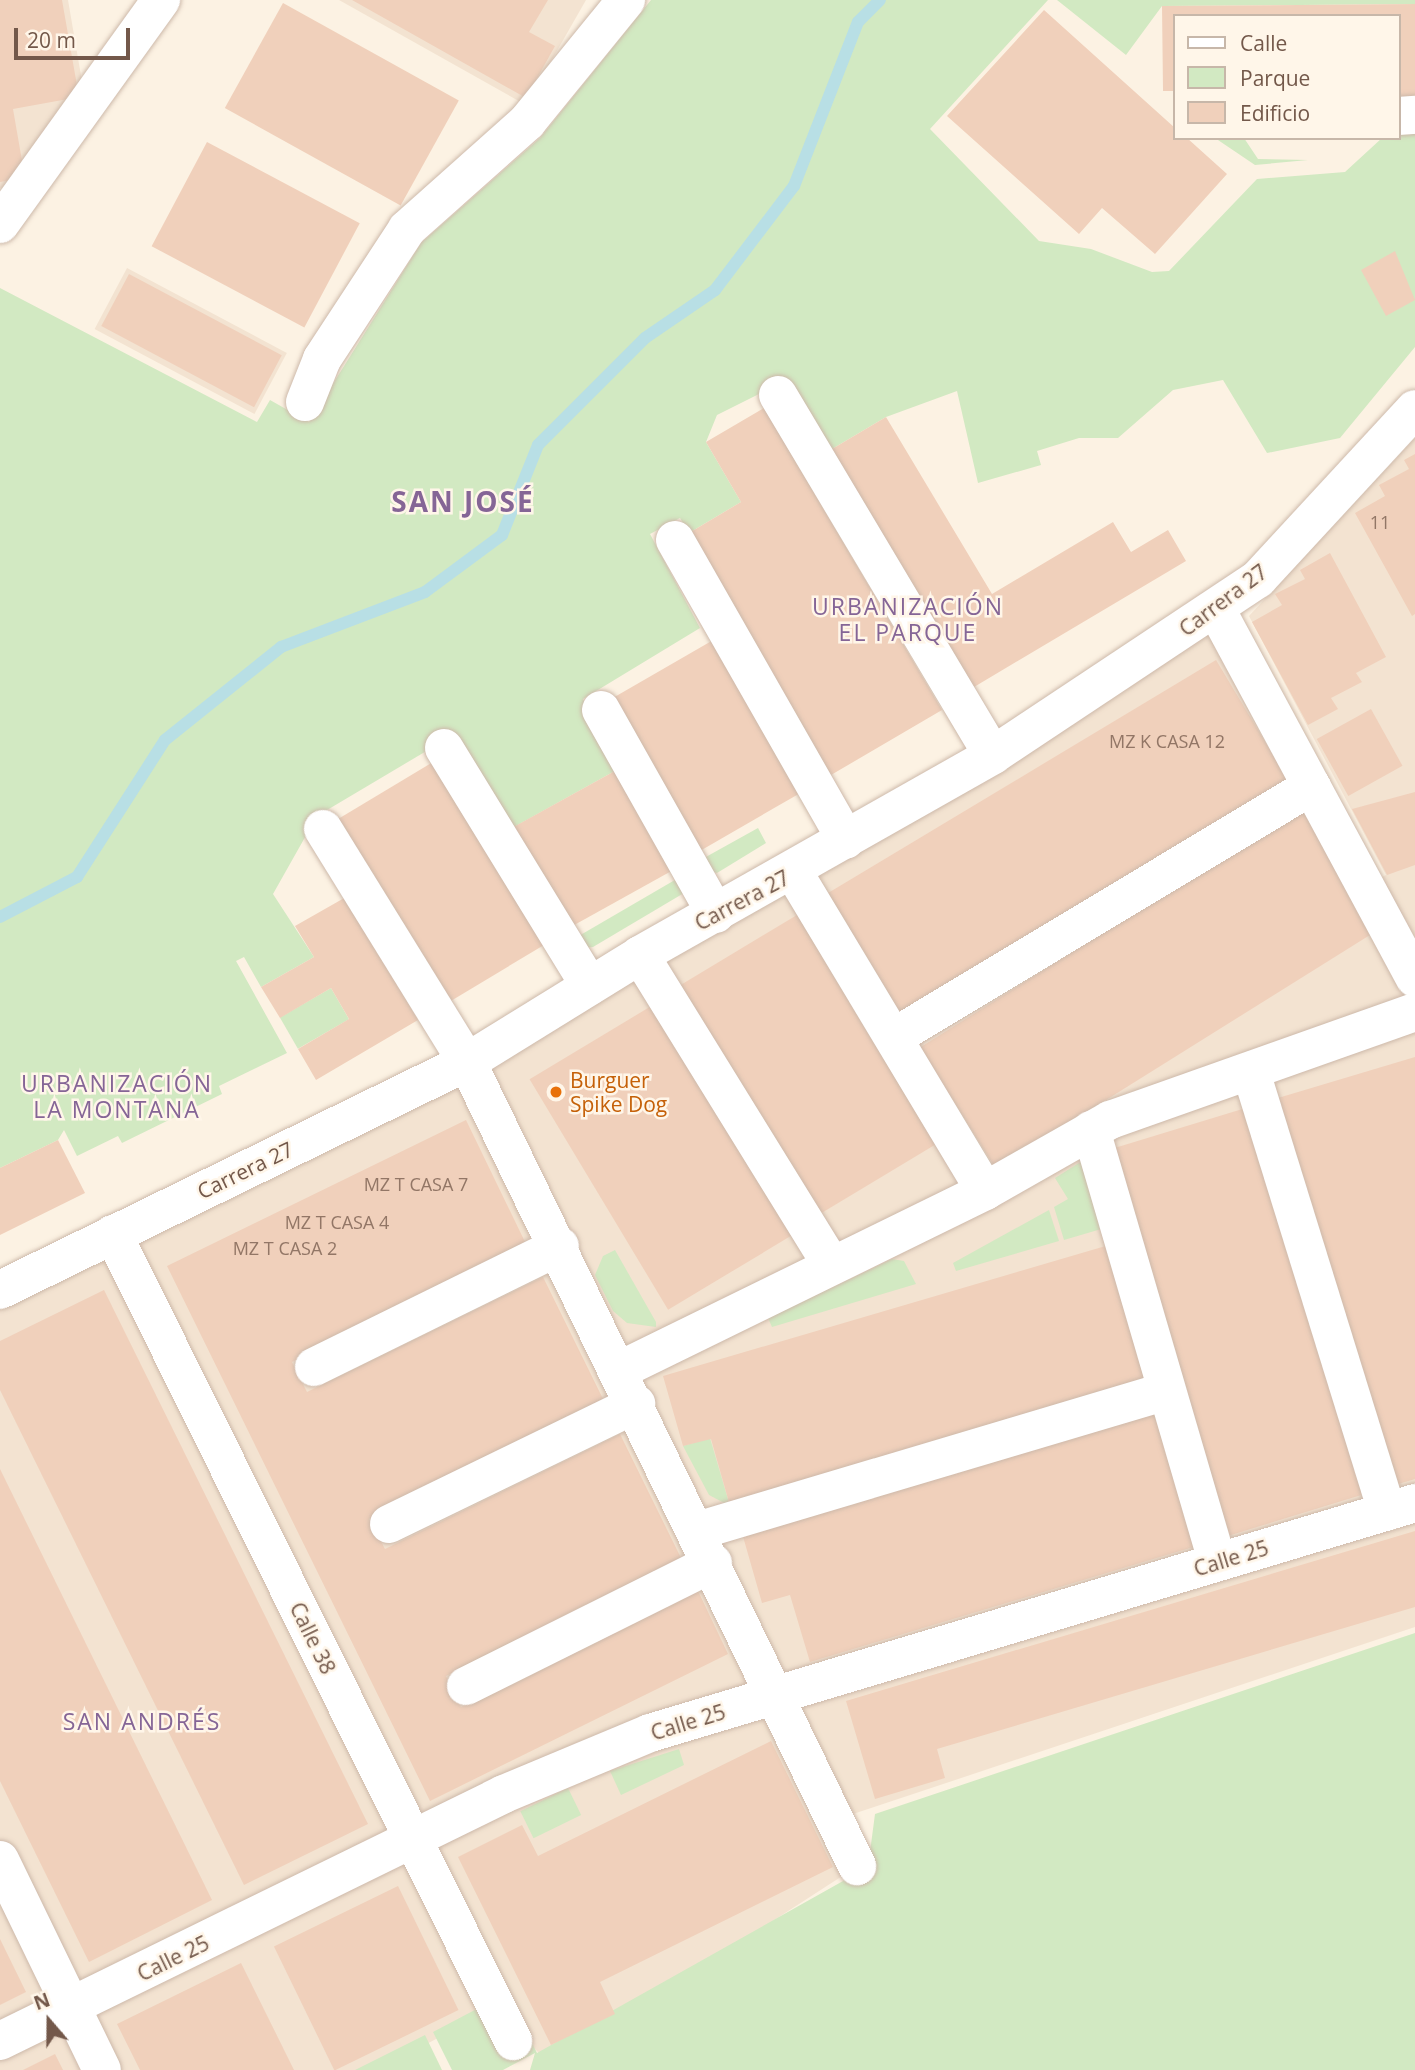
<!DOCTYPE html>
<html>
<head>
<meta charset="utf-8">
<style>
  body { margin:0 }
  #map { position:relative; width:1415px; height:2070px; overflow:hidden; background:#fcf2e3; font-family:"Open Sans",sans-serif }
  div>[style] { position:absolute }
  .residential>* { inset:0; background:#f3e3d1; transform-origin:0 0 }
  .green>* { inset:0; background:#d2e9c2; transform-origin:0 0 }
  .stream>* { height:12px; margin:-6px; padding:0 6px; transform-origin:6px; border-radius:6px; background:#b8dfe5 }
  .building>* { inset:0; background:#f0d0bb; transform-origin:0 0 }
  .roads { filter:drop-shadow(0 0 2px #cdb9aa) drop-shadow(0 0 2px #cdb9aa) }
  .minor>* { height:38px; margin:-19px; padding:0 19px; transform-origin:19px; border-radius:19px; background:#fff }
  .dots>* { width:19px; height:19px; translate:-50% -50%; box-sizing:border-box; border:4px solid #fff6e9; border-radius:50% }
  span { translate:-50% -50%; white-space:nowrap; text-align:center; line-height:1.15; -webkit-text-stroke:5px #fff6e9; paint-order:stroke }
  .number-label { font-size:18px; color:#927666 }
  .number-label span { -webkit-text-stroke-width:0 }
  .street-label { font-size:21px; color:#73584a }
  .food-label { font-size:21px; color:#c56008 }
  .left { translate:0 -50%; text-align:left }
  .neighbourhood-label { font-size:23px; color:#856596; letter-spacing:2px }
  .district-label { font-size:28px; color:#856596; font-weight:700; letter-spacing:2px }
  .legend { position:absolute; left:1173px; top:14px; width:228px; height:126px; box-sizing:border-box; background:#fff6e9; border:2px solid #c7b7a9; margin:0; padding:9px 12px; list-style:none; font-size:21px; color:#73584a }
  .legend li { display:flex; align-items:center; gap:14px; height:35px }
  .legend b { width:35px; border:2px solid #c7b7a9 }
  .north { position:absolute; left:14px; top:1986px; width:70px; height:70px; -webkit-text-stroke:5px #fff6e9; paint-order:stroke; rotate:340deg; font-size:19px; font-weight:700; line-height:28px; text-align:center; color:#73584a }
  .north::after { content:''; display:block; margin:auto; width:24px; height:32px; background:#73584a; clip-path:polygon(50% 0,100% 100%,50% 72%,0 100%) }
  .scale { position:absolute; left:14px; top:28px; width:116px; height:32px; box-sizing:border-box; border:4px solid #73584a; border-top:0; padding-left:9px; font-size:21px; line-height:24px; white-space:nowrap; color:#73584a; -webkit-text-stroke:5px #fff6e9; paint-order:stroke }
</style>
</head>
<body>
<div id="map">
  <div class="residential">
    <i style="clip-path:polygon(0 0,68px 0,85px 99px,26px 183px,0 188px)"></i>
    <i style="clip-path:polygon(339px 0,586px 0,526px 105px)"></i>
    <i style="left:127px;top:268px;width:181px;height:69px;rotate:28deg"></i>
    <i style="clip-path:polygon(1415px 438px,1415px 1627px,838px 1819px,853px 1869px,629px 2014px,544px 2058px,494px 2008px,378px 2070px,0 2070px,0 1290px,208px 1193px,1216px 609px,1365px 885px,1386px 875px,1249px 616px)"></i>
  </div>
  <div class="green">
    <i style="clip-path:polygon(651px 0,1048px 0,930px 129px,1039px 241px,1091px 249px,1152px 272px,1169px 271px,1257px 179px,1345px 172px,1382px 138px,1415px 131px,1415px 347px,1340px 438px,1267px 453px,1223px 380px,1173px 390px,1118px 438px,1079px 438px,1037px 451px,1041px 465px,978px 483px,957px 391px,886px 417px,827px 452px,785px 381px,717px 415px,706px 442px,741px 502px,689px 533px,680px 518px,650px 534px,700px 628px,583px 699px,622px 767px,514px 827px,450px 737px,317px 816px,273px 894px,314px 957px,261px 987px,244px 957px,236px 961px,287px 1053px,219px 1086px,222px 1094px,122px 1143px,118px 1136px,77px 1156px,64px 1130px,58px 1140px,0 1168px,0 288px,257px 422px,270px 400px,309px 422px,421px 243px,540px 138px)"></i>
    <i style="clip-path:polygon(1057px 0,1415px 0,1415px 4px,1162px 6px,1126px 55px)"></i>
    <i style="clip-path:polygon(1215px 138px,1244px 138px,1258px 159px,1308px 160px,1255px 165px)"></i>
    <i style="clip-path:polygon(758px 828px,766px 843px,717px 873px,709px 871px,704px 858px)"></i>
    <i style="clip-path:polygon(680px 877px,684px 893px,593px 947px,584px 948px,577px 937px)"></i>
    <i style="left:331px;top:988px;width:36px;height:59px;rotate:60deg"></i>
    <i style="clip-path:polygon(1082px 1161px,1108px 1227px,1064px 1240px,1054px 1207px,1068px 1199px,1055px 1178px)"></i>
    <i style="clip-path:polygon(1049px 1210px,1059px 1241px,956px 1271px,953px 1263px)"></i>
    <i style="clip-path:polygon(615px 1250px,656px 1322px,656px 1327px,627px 1323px,613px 1311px,595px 1275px,603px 1256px)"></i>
    <i style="clip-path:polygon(892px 1259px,904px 1261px,916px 1284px,772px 1327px,768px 1318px)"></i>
    <i style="clip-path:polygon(710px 1438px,730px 1506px,709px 1495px,683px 1446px)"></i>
    <i style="clip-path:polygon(1415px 1633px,1415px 2070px,530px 2070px,535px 2053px,503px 2070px,452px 2070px,433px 2032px,507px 1993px,537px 2053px,868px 1867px,875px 1814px)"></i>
    <i style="clip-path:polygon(679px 1749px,684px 1765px,621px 1795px,610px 1771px)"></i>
    <i style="left:568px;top:1788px;width:30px;height:53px;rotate:64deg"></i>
    <i style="clip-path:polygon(425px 2035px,442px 2070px,355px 2070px)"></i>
  </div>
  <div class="stream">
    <i style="left:0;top:917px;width:87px;rotate:-27.5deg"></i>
    <i style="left:77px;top:877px;width:163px;rotate:-57.3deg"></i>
    <i style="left:165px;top:740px;width:149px;rotate:-38.7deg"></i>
    <i style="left:281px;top:647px;width:154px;rotate:-20.9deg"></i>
    <i style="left:425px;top:592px;width:96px;rotate:-36.5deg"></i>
    <i style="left:502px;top:535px;width:97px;rotate:-68.2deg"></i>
    <i style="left:538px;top:445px;width:151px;rotate:-45deg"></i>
    <i style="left:645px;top:338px;width:85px;rotate:-34.4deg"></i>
    <i style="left:715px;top:290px;width:131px;rotate:-52.8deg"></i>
    <i style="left:794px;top:186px;width:176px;rotate:-68.7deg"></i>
    <i style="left:858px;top:22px;width:31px;rotate:-45deg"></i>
  </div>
  <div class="building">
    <i style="clip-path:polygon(0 0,62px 0,79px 97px,13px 109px,25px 178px,0 182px)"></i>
    <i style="clip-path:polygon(352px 0,548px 0,529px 32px,555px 46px,526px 98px)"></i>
    <i style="left:283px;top:3px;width:201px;height:120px;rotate:29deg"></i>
    <i style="clip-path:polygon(1415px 4px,1415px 97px,1399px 97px,1399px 16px,1175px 16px,1175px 91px,1163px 91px,1162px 6px)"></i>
    <i style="clip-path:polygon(1044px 10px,1175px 128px,1175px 138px,1187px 138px,1227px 174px,1155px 254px,1102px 208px,1079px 234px,947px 116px)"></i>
    <i style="left:207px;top:142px;width:173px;height:118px;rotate:28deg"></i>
    <i style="clip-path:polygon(1395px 251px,1415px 300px,1386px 316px,1361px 270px)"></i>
    <i style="left:129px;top:274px;width:173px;height:59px;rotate:28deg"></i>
    <i style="clip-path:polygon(764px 408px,942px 710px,831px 775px,689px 533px,741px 502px,706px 442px)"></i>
    <i style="clip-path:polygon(886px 417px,992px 594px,1113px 522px,1131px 552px,1168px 530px,1186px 561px,969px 690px,827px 452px)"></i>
    <i style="clip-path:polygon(1415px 454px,1415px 614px,1412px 616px,1355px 513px,1385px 496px,1379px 485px,1409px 469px,1404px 460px)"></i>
    <i style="clip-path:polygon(1330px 553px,1386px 657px,1356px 673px,1362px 682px,1331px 698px,1338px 709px,1308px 725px,1252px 622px,1282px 605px,1275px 594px,1305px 579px,1300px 570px)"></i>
    <i style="left:715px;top:639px;width:176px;height:118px;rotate:60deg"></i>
    <i style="left:1216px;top:660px;width:142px;height:455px;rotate:59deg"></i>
    <i style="left:1371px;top:709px;width:65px;height:62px;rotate:61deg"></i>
    <i style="left:438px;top:759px;width:214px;height:118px;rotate:59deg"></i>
    <i style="left:622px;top:767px;width:115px;height:124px;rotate:61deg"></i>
    <i style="clip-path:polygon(1415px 792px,1415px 865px,1387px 875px,1352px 809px)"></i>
    <i style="left:1305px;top:807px;width:143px;height:454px;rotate:58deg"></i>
    <i style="clip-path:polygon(346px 897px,418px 1020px,316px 1080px,298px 1049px,349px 1019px,331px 988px,280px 1018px,261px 987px,314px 957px,295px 926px)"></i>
    <i style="left:802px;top:912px;width:268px;height:144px;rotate:59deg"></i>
    <i style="left:653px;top:1005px;width:269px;height:144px;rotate:59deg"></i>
    <i style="clip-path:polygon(1415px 1057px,1415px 1479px,1395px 1485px,1278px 1098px)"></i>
    <i style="left:1249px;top:1107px;width:404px;height:144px;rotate:73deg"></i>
    <i style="clip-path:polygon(466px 1120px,527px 1246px,292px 1362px,307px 1392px,543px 1277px,605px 1403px,369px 1519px,385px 1549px,620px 1434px,682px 1560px,446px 1676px,461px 1707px,698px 1591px,728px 1654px,430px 1801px,167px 1266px)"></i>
    <i style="clip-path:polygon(58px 1140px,85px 1193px,0 1235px,0 1168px)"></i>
    <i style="clip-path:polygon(1109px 1245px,1149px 1383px,730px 1506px,711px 1439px,683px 1446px,663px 1376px)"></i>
    <i style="clip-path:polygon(104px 1290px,368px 1824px,244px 1885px,0 1390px,0 1341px)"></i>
    <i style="clip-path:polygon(1159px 1407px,1200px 1545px,810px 1662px,790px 1595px,762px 1603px,742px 1533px)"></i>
    <i style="clip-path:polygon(0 1469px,212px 1900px,89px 1962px,0 1781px)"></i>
    <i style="clip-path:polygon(1415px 1531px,1415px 1607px,937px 1749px,945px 1778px,875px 1799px,846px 1701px)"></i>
    <i style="clip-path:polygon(771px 1741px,833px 1867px,600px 1982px,615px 2014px,551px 2045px,458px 1857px,522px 1825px,538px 1856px)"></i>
    <i style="left:398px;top:1886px;width:138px;height:138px;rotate:64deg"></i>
    <i style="clip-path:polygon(0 1939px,26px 1992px,0 2005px)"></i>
    <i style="clip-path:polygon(241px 1963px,294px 2070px,140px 2070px,117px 2024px)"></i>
    <i style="clip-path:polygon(55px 2054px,63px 2070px,23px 2070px)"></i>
  </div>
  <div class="roads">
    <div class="minor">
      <i style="left:1399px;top:116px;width:16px;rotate:-4deg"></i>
      <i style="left:0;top:224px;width:276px;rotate:-54.3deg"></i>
      <i style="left:778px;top:395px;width:419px;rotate:59.2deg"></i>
      <i style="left:305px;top:402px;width:46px;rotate:-68.4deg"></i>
      <i style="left:322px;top:359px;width:155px;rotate:-56.8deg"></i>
      <i style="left:407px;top:229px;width:161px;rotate:-41.7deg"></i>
      <i style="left:527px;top:122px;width:157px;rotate:-50.9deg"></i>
      <i style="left:675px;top:540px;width:345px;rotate:60.3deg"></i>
      <i style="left:1216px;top:609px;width:419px;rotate:61.7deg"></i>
      <i style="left:601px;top:710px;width:234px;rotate:60.6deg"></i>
      <i style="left:444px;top:748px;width:279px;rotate:58.5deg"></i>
      <i style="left:323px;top:829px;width:274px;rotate:58.3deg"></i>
      <i style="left:467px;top:1062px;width:894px;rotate:64.12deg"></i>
      <i style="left:794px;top:873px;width:371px;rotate:59deg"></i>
      <i style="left:640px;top:955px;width:365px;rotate:58.3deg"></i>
      <i style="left:894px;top:1037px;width:487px;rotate:-31deg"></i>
      <i style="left:1251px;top:1072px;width:460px;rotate:72.8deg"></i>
      <i style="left:1091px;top:1130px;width:450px;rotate:73.7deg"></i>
      <i style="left:113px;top:1234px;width:901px;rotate:63.63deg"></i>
      <i style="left:0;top:1290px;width:520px;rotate:-26.02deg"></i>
      <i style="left:467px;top:1062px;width:203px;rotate:-31.7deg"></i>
      <i style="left:640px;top:955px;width:406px;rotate:-29.5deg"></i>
      <i style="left:993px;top:755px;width:318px;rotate:-33.6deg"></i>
      <i style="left:1258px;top:579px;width:231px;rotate:-47.3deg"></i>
      <i style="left:314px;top:1367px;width:274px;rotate:-26.2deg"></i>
      <i style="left:620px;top:1370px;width:407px;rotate:-26.1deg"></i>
      <i style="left:985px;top:1191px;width:144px;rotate:-29.6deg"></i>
      <i style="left:1110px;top:1120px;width:324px;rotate:-19.5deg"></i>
      <i style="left:389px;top:1524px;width:275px;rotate:-25.9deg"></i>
      <i style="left:697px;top:1531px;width:490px;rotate:-16.6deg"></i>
      <i style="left:466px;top:1686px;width:276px;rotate:-26.5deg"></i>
      <i style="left:0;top:1860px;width:233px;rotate:64.1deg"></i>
      <i style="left:0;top:2041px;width:561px;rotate:-26.11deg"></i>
      <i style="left:504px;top:1794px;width:158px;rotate:-22.7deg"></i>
      <i style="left:650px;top:1733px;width:799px;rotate:-16.73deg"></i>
    </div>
  </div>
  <div class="dots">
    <i style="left:556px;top:1092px;background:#e8710a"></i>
  </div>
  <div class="number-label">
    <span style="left:1380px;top:522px">11</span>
    <span style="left:1167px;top:741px">MZ K CASA 12</span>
    <span style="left:416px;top:1184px">MZ T CASA 7</span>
    <span style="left:337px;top:1222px">MZ T CASA 4</span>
    <span style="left:285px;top:1248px">MZ T CASA 2</span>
  </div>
  <div class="street-label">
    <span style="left:1223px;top:600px;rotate:-37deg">Carrera 27</span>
    <span style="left:742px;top:900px;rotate:-28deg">Carrera 27</span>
    <span style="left:245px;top:1170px;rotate:-26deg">Carrera 27</span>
    <span style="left:1231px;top:1558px;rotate:-17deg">Calle 25</span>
    <span style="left:313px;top:1638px;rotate:64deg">Calle 38</span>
    <span style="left:688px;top:1722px;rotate:-17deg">Calle 25</span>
    <span style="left:173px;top:1958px;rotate:-26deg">Calle 25</span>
  </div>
  <div class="food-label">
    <span class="left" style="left:570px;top:1092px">Burguer<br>Spike Dog</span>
  </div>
  <div class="neighbourhood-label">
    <span style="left:908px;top:619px">URBANIZACIÓN<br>EL PARQUE</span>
    <span style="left:117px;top:1096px">URBANIZACIÓN<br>LA MONTANA</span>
    <span style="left:142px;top:1721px">SAN ANDRÉS</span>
  </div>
  <div class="district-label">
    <span style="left:463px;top:501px">SAN JOSÉ</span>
  </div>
  <ul class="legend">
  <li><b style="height:9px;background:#fff"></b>Calle</li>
  <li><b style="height:19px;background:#d2e9c2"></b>Parque</li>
  <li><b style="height:19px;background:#f0d0bb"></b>Edificio</li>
  </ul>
  <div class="north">N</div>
  <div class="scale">20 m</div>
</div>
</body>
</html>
